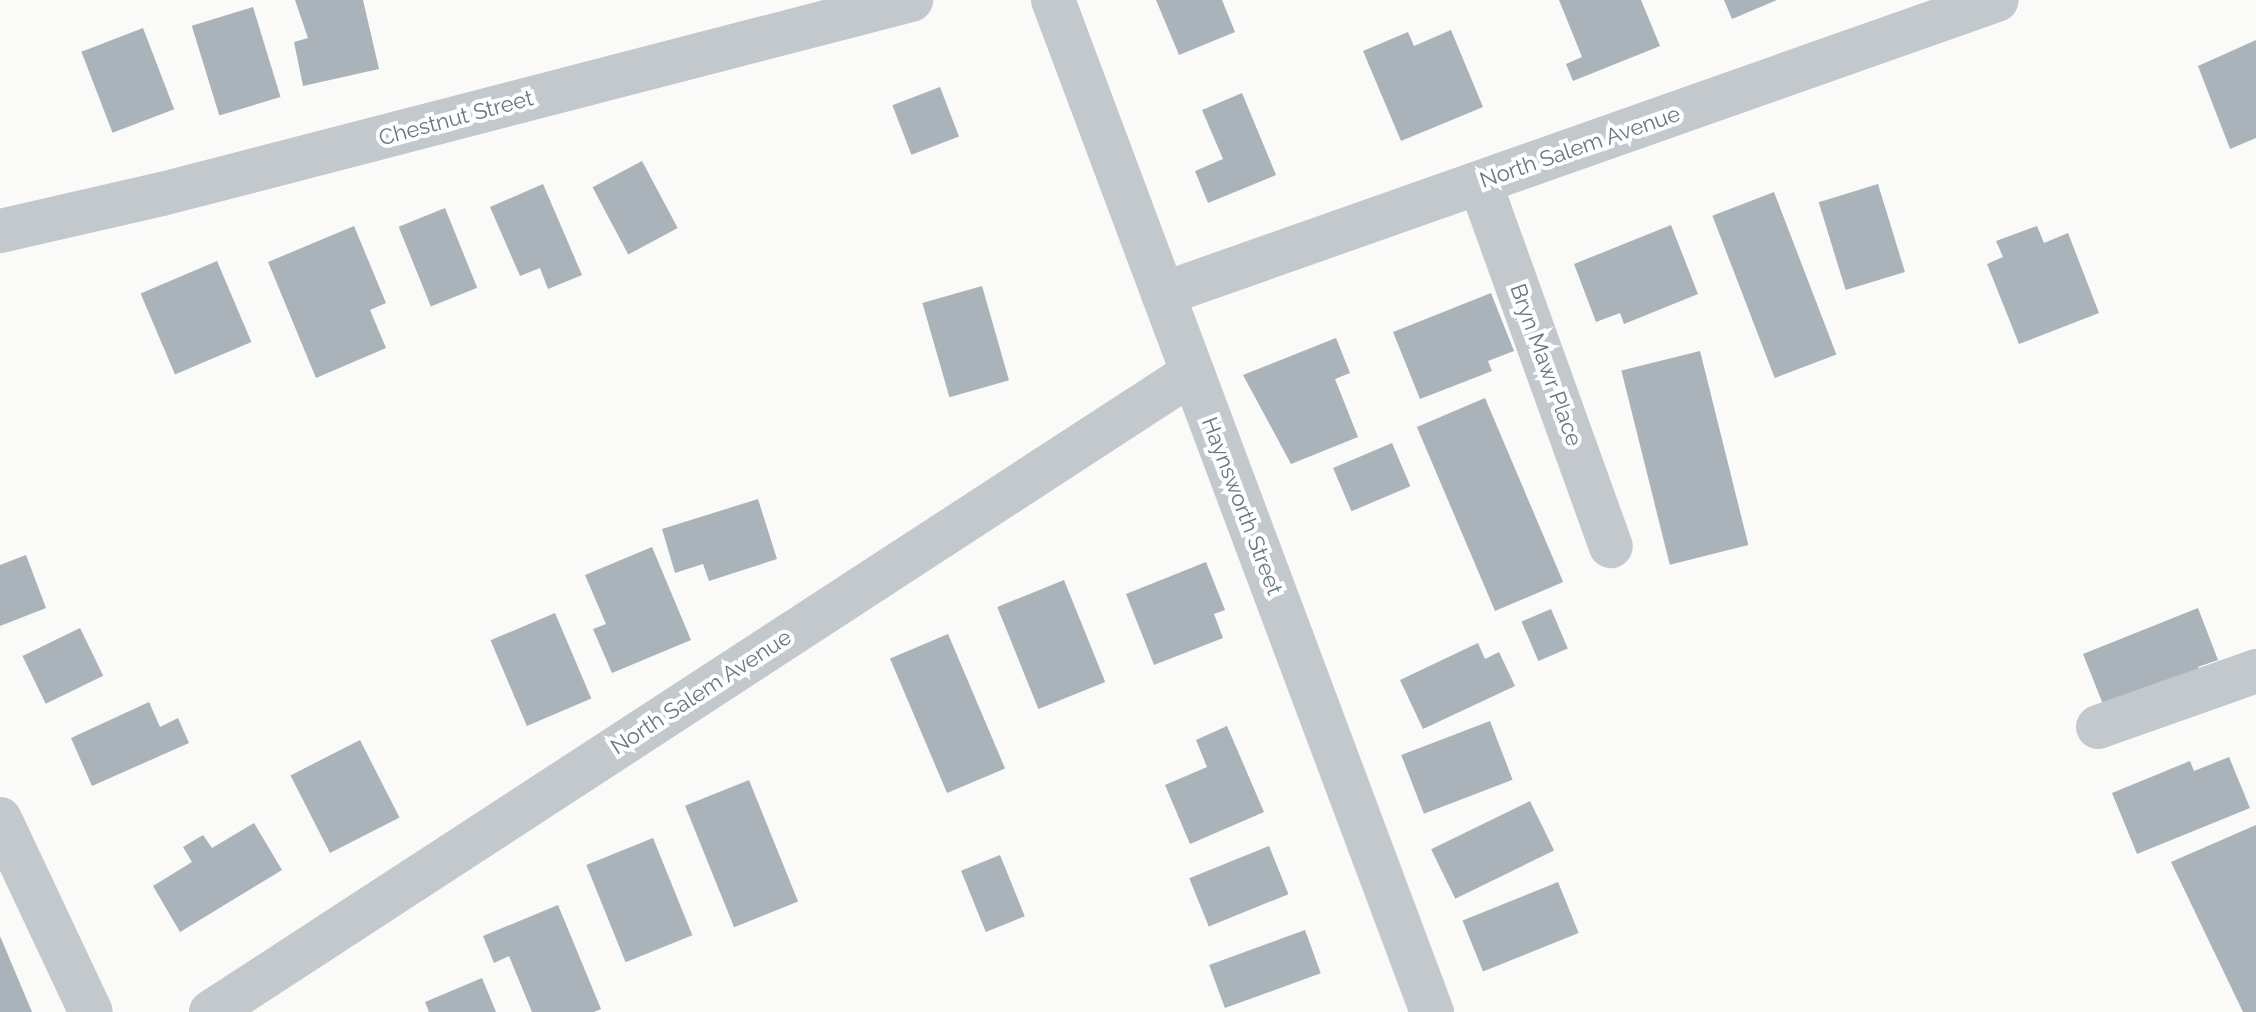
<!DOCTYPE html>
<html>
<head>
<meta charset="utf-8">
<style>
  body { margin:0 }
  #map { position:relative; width:2256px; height:1012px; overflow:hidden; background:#fafaf8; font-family:Raleway,sans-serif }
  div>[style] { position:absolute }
  .building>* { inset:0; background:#aab3b9; transform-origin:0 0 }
  .minor>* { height:44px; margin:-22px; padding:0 22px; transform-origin:22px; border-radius:22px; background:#c3c8cc }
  span { translate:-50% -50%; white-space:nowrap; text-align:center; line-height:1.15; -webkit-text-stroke:8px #fff; paint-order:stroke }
  .street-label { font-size:22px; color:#657683 }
</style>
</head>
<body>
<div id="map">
  <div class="building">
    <i style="clip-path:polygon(295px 0,363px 0,379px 69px,303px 86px,294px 42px,308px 38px)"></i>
    <i style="clip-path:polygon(1156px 0,1222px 0,1235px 32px,1179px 55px)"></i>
    <i style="clip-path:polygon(1559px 0,1641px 0,1660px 46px,1573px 81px,1566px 64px,1582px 57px)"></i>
    <i style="clip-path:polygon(1724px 0,1777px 0,1732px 19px)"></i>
    <i style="left:253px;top:7px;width:94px;height:64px;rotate:73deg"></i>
    <i style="left:143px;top:28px;width:87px;height:66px;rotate:69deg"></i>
    <i style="clip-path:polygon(1451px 30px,1483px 107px,1401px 141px,1363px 51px,1408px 32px,1414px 46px)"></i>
    <i style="clip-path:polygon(2256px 40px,2256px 138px,2230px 149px,2198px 66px)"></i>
    <i style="left:940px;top:87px;width:53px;height:51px;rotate:69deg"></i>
    <i style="clip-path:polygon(1242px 93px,1276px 175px,1208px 203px,1195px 171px,1223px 159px,1202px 110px)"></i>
    <i style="left:642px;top:161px;width:76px;height:56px;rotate:62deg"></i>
    <i style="clip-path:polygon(543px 184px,582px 275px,548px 289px,540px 268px,520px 276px,490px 207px)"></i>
    <i style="left:1878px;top:184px;width:92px;height:62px;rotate:73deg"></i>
    <i style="left:1774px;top:192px;width:174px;height:66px;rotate:69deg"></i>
    <i style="left:445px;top:208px;width:86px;height:50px;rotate:68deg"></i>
    <i style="clip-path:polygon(1671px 225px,1698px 294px,1624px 324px,1620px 313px,1596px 322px,1574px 264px)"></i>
    <i style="clip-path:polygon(354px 226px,386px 303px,370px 310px,386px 348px,316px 378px,268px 262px)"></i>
    <i style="clip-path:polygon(2037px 226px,2044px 243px,2068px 233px,2099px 313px,2019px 344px,1987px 264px,2003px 257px,1996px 241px)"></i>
    <i style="left:217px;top:261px;width:88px;height:83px;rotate:67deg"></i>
    <i style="left:982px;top:286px;width:98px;height:62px;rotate:74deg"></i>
    <i style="clip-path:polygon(1491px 293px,1514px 351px,1488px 361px,1492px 371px,1420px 399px,1393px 332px)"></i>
    <i style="clip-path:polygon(1336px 338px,1350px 373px,1335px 379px,1358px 437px,1291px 464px,1243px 375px)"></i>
    <i style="left:1700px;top:351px;width:200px;height:81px;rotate:76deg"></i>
    <i style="left:1485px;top:398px;width:200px;height:74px;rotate:67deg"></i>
    <i style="left:1392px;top:443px;width:47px;height:64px;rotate:67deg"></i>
    <i style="clip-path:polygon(758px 499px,777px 559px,709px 581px,703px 564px,675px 573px,662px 529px)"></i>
    <i style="clip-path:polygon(652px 547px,691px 640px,612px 673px,593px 629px,606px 624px,585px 575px)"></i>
    <i style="clip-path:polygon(26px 555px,46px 608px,0 626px,0 565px)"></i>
    <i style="clip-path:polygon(1206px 562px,1225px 610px,1214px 614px,1223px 638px,1154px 665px,1126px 594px)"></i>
    <i style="left:1064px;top:580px;width:110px;height:72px;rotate:68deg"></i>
    <i style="clip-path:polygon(2198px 608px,2218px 660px,2198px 667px,2205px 684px,2110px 722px,2083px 654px)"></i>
    <i style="left:1551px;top:609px;width:43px;height:32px;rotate:67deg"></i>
    <i style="left:555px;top:613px;width:93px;height:70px;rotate:67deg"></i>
    <i style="left:80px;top:628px;width:53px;height:64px;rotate:64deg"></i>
    <i style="left:948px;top:634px;width:146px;height:63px;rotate:67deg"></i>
    <i style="clip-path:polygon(1478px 643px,1485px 659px,1499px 652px,1515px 686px,1423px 729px,1400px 680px)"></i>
    <i style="clip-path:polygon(149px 702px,160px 727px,178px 718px,189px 743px,92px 786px,71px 738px)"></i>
    <i style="left:1490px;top:721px;width:63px;height:95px;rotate:69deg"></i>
    <i style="clip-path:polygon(1227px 726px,1264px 812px,1190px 844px,1165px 785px,1207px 767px,1196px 740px)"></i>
    <i style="left:360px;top:740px;width:87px;height:78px;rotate:63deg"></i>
    <i style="clip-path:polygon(2229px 757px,2250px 808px,2137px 854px,2112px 793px,2190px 761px,2194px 771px)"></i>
    <i style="left:749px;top:780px;width:131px;height:69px;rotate:68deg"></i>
    <i style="left:1530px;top:801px;width:55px;height:110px;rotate:64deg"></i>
    <i style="clip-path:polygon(254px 823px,282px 870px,180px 932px,153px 886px,192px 862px,183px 847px,203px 835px,212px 848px)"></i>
    <i style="clip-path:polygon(2256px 825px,2256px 1012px,2243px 1012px,2171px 862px)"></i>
    <i style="left:653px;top:838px;width:105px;height:72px;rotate:68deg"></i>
    <i style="left:1269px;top:846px;width:52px;height:86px;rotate:68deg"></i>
    <i style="left:1000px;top:855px;width:66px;height:42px;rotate:68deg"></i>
    <i style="left:1558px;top:882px;width:55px;height:103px;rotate:68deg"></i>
    <i style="clip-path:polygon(558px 905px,601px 1009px,594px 1012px,532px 1012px,509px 956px,494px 963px,483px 936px)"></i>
    <i style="left:1305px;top:930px;width:46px;height:102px;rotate:70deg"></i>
    <i style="clip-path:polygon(0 936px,32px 1012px,0 1012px)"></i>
    <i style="clip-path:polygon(482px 978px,496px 1012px,429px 1012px,425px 1002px)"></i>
  </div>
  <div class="minor">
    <i style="left:1053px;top:0;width:1081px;rotate:69.47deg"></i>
    <i style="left:1480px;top:183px;width:386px;rotate:70.2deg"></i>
    <i style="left:0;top:231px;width:166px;rotate:-12.9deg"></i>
    <i style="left:162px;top:194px;width:774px;rotate:-14.52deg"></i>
    <i style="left:1163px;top:294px;width:884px;rotate:-19.42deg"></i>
    <i style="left:2098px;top:727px;width:168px;rotate:-19.5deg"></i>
    <i style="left:0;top:819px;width:213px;rotate:64.8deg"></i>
    <i style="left:211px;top:1012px;width:1171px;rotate:-33.08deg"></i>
  </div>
  <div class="street-label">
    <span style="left:456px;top:118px;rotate:-15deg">Chestnut Street</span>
    <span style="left:1580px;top:147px;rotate:-19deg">North Salem Avenue</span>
    <span style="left:1546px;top:365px;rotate:70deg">Bryn Mawr Place</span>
    <span style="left:1242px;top:506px;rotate:69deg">Haynsworth Street</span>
    <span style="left:701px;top:692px;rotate:-33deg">North Salem Avenue</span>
  </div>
</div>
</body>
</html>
